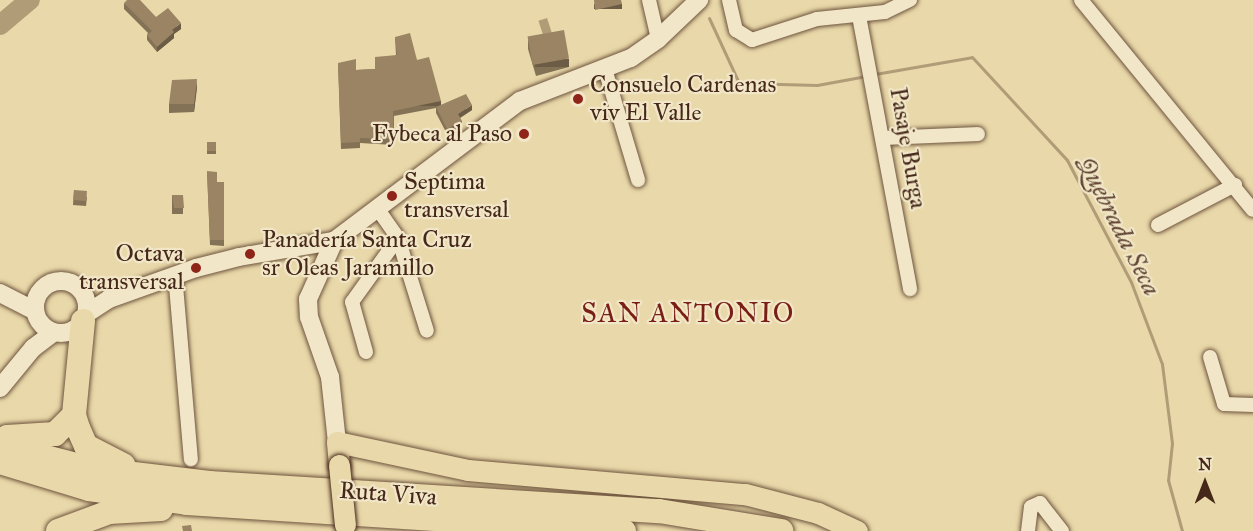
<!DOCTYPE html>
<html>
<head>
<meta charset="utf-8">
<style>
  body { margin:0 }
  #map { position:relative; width:1253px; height:531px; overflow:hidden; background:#e9d8a9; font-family:"IM FELL Great Primer",serif }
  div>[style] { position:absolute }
  .water>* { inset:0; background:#b19c78; transform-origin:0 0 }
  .stream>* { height:3px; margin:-1.5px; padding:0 1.5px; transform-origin:1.5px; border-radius:1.5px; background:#b19c78 }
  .river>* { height:20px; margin:-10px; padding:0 10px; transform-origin:10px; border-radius:10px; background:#b19c78 }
  .roads { filter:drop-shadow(0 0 2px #6e543e) drop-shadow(0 0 2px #6e543e) }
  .street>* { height:14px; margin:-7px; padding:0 7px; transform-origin:7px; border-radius:7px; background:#f1e6c7 }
  .secondary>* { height:18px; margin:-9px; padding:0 9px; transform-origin:9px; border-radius:9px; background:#f1e6c7 }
  .secondary>.ring { margin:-9px; padding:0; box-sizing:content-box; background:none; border:18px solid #f1e6c7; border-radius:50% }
  .primary>* { height:21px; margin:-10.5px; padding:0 10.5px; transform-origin:10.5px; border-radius:10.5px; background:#e9d8a9 }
  .highway>* { height:24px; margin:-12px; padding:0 12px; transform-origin:12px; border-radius:12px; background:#e9d8a9 }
  .bridges { filter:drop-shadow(0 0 2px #45281a) drop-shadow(0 0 2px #45281a) }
  .primary-bridge>* { height:21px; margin:-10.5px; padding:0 10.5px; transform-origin:10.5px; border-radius:10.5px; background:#e9d8a9 }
  .wall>* { inset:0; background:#847256; transform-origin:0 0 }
  .shaded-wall>* { inset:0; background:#6c5c46; transform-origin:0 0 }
  .building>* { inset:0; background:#9a8464; transform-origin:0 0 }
  .dots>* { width:16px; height:16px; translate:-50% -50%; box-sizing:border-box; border:3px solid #f1e6c7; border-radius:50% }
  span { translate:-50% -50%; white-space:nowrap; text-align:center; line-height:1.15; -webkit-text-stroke:4.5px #f1e6c7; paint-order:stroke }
  .poi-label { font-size:24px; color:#45281a }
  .left { translate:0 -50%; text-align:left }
  .right { translate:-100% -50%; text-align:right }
  .street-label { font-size:24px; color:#45281a }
  .water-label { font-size:26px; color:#604532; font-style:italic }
  .quarter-label { font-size:27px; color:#7a1f14; letter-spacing:1.5px }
  .north { position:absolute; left:1175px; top:453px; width:60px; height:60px; -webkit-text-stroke:4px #f1e6c7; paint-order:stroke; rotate:0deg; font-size:16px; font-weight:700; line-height:24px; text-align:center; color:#45281a }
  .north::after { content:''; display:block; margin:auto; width:21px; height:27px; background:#45281a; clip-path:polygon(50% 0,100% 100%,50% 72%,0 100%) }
</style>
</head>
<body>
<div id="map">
  <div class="water">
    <i style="left:547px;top:18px;width:19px;height:9px;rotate:72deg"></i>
  </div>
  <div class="stream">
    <i style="left:709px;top:18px;width:72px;rotate:65.2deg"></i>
    <i style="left:739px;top:83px;width:78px;rotate:1.5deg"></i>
    <i style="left:817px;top:85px;width:50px;rotate:-10.4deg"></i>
    <i style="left:875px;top:74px;width:98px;rotate:-9.9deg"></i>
    <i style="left:972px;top:57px;width:140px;rotate:47.3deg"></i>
    <i style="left:1067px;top:160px;width:138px;rotate:62.3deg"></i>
    <i style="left:1131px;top:282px;width:88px;rotate:69.3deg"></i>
    <i style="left:1162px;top:364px;width:80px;rotate:82.8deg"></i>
    <i style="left:1172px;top:443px;width:37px;rotate:96deg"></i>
    <i style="left:1168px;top:480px;width:53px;rotate:74.6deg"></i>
  </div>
  <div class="river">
    <i style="left:0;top:25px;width:39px;rotate:-40deg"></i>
  </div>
  <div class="roads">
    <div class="street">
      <i style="left:649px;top:0;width:40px;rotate:77deg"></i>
      <i style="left:729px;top:0;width:31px;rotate:77deg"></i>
      <i style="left:736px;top:30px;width:19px;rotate:32deg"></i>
      <i style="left:752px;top:40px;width:68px;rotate:-17.9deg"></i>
      <i style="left:817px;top:19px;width:68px;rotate:-5.9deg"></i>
      <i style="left:885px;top:12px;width:28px;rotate:-26deg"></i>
      <i style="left:1081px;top:0;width:271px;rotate:50.7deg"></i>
      <i style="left:859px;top:16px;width:278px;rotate:79.4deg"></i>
      <i style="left:605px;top:69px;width:116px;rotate:73.4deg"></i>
      <i style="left:884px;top:138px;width:94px;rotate:-2.4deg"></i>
      <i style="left:377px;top:208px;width:37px;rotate:55deg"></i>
      <i style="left:398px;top:238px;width:97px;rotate:72.7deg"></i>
      <i style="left:1158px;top:225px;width:87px;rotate:-27.5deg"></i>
      <i style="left:175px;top:274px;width:186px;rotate:85.1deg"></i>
      <i style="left:366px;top:352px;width:52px;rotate:-105.6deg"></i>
      <i style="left:352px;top:302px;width:79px;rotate:-54.3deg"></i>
      <i style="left:1210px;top:357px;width:49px;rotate:73.4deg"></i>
      <i style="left:1224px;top:404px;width:29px;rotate:2deg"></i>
      <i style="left:1028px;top:531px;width:24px;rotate:-83deg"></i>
      <i style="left:1031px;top:507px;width:10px;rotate:-24deg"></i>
      <i style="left:1040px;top:503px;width:36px;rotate:52deg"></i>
    </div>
    <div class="secondary">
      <i style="left:334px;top:241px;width:64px;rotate:114.1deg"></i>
      <i style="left:308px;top:299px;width:18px;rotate:87deg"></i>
      <i style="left:309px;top:317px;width:64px;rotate:70.7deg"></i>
      <i style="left:330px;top:377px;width:65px;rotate:83.9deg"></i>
      <i class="ring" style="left:35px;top:281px;width:34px;height:34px"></i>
      <i style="left:0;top:293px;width:39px;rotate:27deg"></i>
      <i style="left:86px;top:314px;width:27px;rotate:-33deg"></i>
      <i style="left:109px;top:299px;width:92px;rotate:-19.6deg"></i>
      <i style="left:196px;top:268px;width:44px;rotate:-14.3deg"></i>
      <i style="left:239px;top:257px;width:96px;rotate:-9.6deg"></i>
      <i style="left:334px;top:241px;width:233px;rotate:-37deg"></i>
      <i style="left:520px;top:101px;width:119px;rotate:-21.2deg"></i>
      <i style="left:631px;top:58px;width:33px;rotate:-35deg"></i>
      <i style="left:658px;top:39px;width:57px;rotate:-43.6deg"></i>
      <i style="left:0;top:388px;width:52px;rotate:-50.5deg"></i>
      <i style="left:33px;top:348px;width:26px;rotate:-37deg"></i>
    </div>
    <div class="primary">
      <i style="left:339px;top:465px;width:23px;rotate:-95deg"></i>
      <i style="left:337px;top:442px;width:134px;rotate:12.1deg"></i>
      <i style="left:468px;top:470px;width:278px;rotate:5deg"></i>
      <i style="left:745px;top:494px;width:75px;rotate:14.6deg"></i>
      <i style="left:818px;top:513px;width:43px;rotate:24.8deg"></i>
    </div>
    <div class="highway">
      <i style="left:83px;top:321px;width:94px;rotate:95.5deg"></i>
      <i style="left:74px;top:415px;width:14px;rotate:73deg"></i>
      <i style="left:78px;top:428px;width:20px;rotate:66deg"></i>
      <i style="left:86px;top:446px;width:42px;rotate:27.2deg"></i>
      <i style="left:7px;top:437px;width:48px;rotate:-3.6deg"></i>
      <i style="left:55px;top:434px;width:27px;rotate:-45deg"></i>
      <i style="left:0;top:439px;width:48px;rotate:21.8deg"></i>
      <i style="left:45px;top:457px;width:49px;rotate:14.3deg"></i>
      <i style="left:92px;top:469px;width:118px;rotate:6.8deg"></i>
      <i style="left:209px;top:483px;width:451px;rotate:3.6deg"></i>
      <i style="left:659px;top:511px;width:124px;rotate:9.3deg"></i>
      <i style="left:0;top:462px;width:93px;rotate:16.9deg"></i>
      <i style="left:89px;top:489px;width:99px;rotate:8.1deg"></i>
      <i style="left:187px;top:503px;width:438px;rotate:3.7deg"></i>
      <i style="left:58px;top:531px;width:54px;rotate:-20.4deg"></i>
      <i style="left:109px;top:512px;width:52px;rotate:-3.3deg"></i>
    </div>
  </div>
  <div class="bridges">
    <div class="primary-bridge">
      <i style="left:339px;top:465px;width:60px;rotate:84.3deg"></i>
    </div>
  </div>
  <div class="wall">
    <i style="clip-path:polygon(124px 3px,156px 17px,181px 29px,174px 34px,174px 38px,157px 52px,147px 40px,147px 35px,148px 33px,124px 9px)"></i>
    <i style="clip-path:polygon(395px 37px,417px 60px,441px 105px,472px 110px,460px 118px,462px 126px,447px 134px,436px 113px,436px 108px,394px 116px,394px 145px,360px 143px,360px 148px,341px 149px,338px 63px,356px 70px,375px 69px,396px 55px)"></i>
    <i style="clip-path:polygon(528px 40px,569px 67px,536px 76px,528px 49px)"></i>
    <i style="clip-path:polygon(197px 87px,194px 112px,169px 113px,169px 104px)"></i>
    <i style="left:207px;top:142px;width:9px;height:12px"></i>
    <i style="clip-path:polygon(207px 171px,217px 182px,224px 182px,224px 246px,210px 245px)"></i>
    <i style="clip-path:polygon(74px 190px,87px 197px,86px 206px,73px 205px)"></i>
    <i style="left:172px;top:195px;width:11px;height:19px"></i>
  </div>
  <div class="shaded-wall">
    <i style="left:622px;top:4px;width:5px;height:28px;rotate:90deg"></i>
    <i style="clip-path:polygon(181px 23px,181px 29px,174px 34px,174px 38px,157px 52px,157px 47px,172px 30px)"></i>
    <i style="left:569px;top:59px;width:8px;height:34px;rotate:90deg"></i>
    <i style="clip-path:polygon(197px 79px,197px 87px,194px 112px,194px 104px)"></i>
    <i style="left:441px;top:101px;width:5px;height:49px;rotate:90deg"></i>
    <i style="clip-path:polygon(472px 105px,472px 110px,458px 119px,458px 114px)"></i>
    <i style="clip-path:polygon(462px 121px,462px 126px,447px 134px,447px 129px)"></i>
  </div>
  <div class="building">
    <i style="clip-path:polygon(127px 0,140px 0,156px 17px,168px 8px,181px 23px,172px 30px,174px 32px,157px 47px,147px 35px,152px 31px,124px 3px)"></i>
    <i style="clip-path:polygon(594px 0,621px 0,622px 4px,595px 10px)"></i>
    <i style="left:564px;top:30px;width:29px;height:37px;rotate:80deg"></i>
    <i style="clip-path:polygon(410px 33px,417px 60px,429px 57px,441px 101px,393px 111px,394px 139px,360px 138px,360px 142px,341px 143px,338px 63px,356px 59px,356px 70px,375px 69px,375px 57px,397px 55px,395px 37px)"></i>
    <i style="clip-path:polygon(197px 79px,194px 104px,169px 104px,172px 80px)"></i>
    <i style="clip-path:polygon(466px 94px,472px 105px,458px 114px,462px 121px,447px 129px,436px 107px)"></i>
    <i style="left:207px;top:142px;width:9px;height:9px"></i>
    <i style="clip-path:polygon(207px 171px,217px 172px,217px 182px,224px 182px,224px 240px,210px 240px)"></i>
    <i style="left:74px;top:190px;width:13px;height:10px;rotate:4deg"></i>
    <i style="clip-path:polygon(172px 195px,183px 195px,184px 208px,174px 208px)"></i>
    <i style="clip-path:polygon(191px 525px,192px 531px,183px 531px,182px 526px)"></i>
  </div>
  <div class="dots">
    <i style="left:578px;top:99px;background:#8f2418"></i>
    <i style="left:524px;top:134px;background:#8f2418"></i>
    <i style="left:392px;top:196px;background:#8f2418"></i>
    <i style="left:250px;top:254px;background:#8f2418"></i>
    <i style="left:196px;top:268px;background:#8f2418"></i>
  </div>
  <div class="poi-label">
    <span class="left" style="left:590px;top:99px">Consuelo Cardenas<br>viv El Valle</span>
    <span class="right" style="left:512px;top:134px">Fybeca al Paso</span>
    <span class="left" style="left:404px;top:196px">Septima<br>transversal</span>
    <span class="left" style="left:262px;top:254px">Panadería Santa Cruz<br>sr Oleas Jaramillo</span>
    <span class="right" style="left:184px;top:268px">Octava<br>transversal</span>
  </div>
  <div class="street-label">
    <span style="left:908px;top:148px;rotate:80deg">Pasaje Burga</span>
    <span style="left:388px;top:494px;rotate:4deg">Ruta Viva</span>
  </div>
  <div class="water-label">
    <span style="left:1119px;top:226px;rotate:63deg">Quebrada Seca</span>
  </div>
  <div class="quarter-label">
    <span style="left:688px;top:313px">SAN ANTONIO</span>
  </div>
  <div class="north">N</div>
</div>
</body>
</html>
